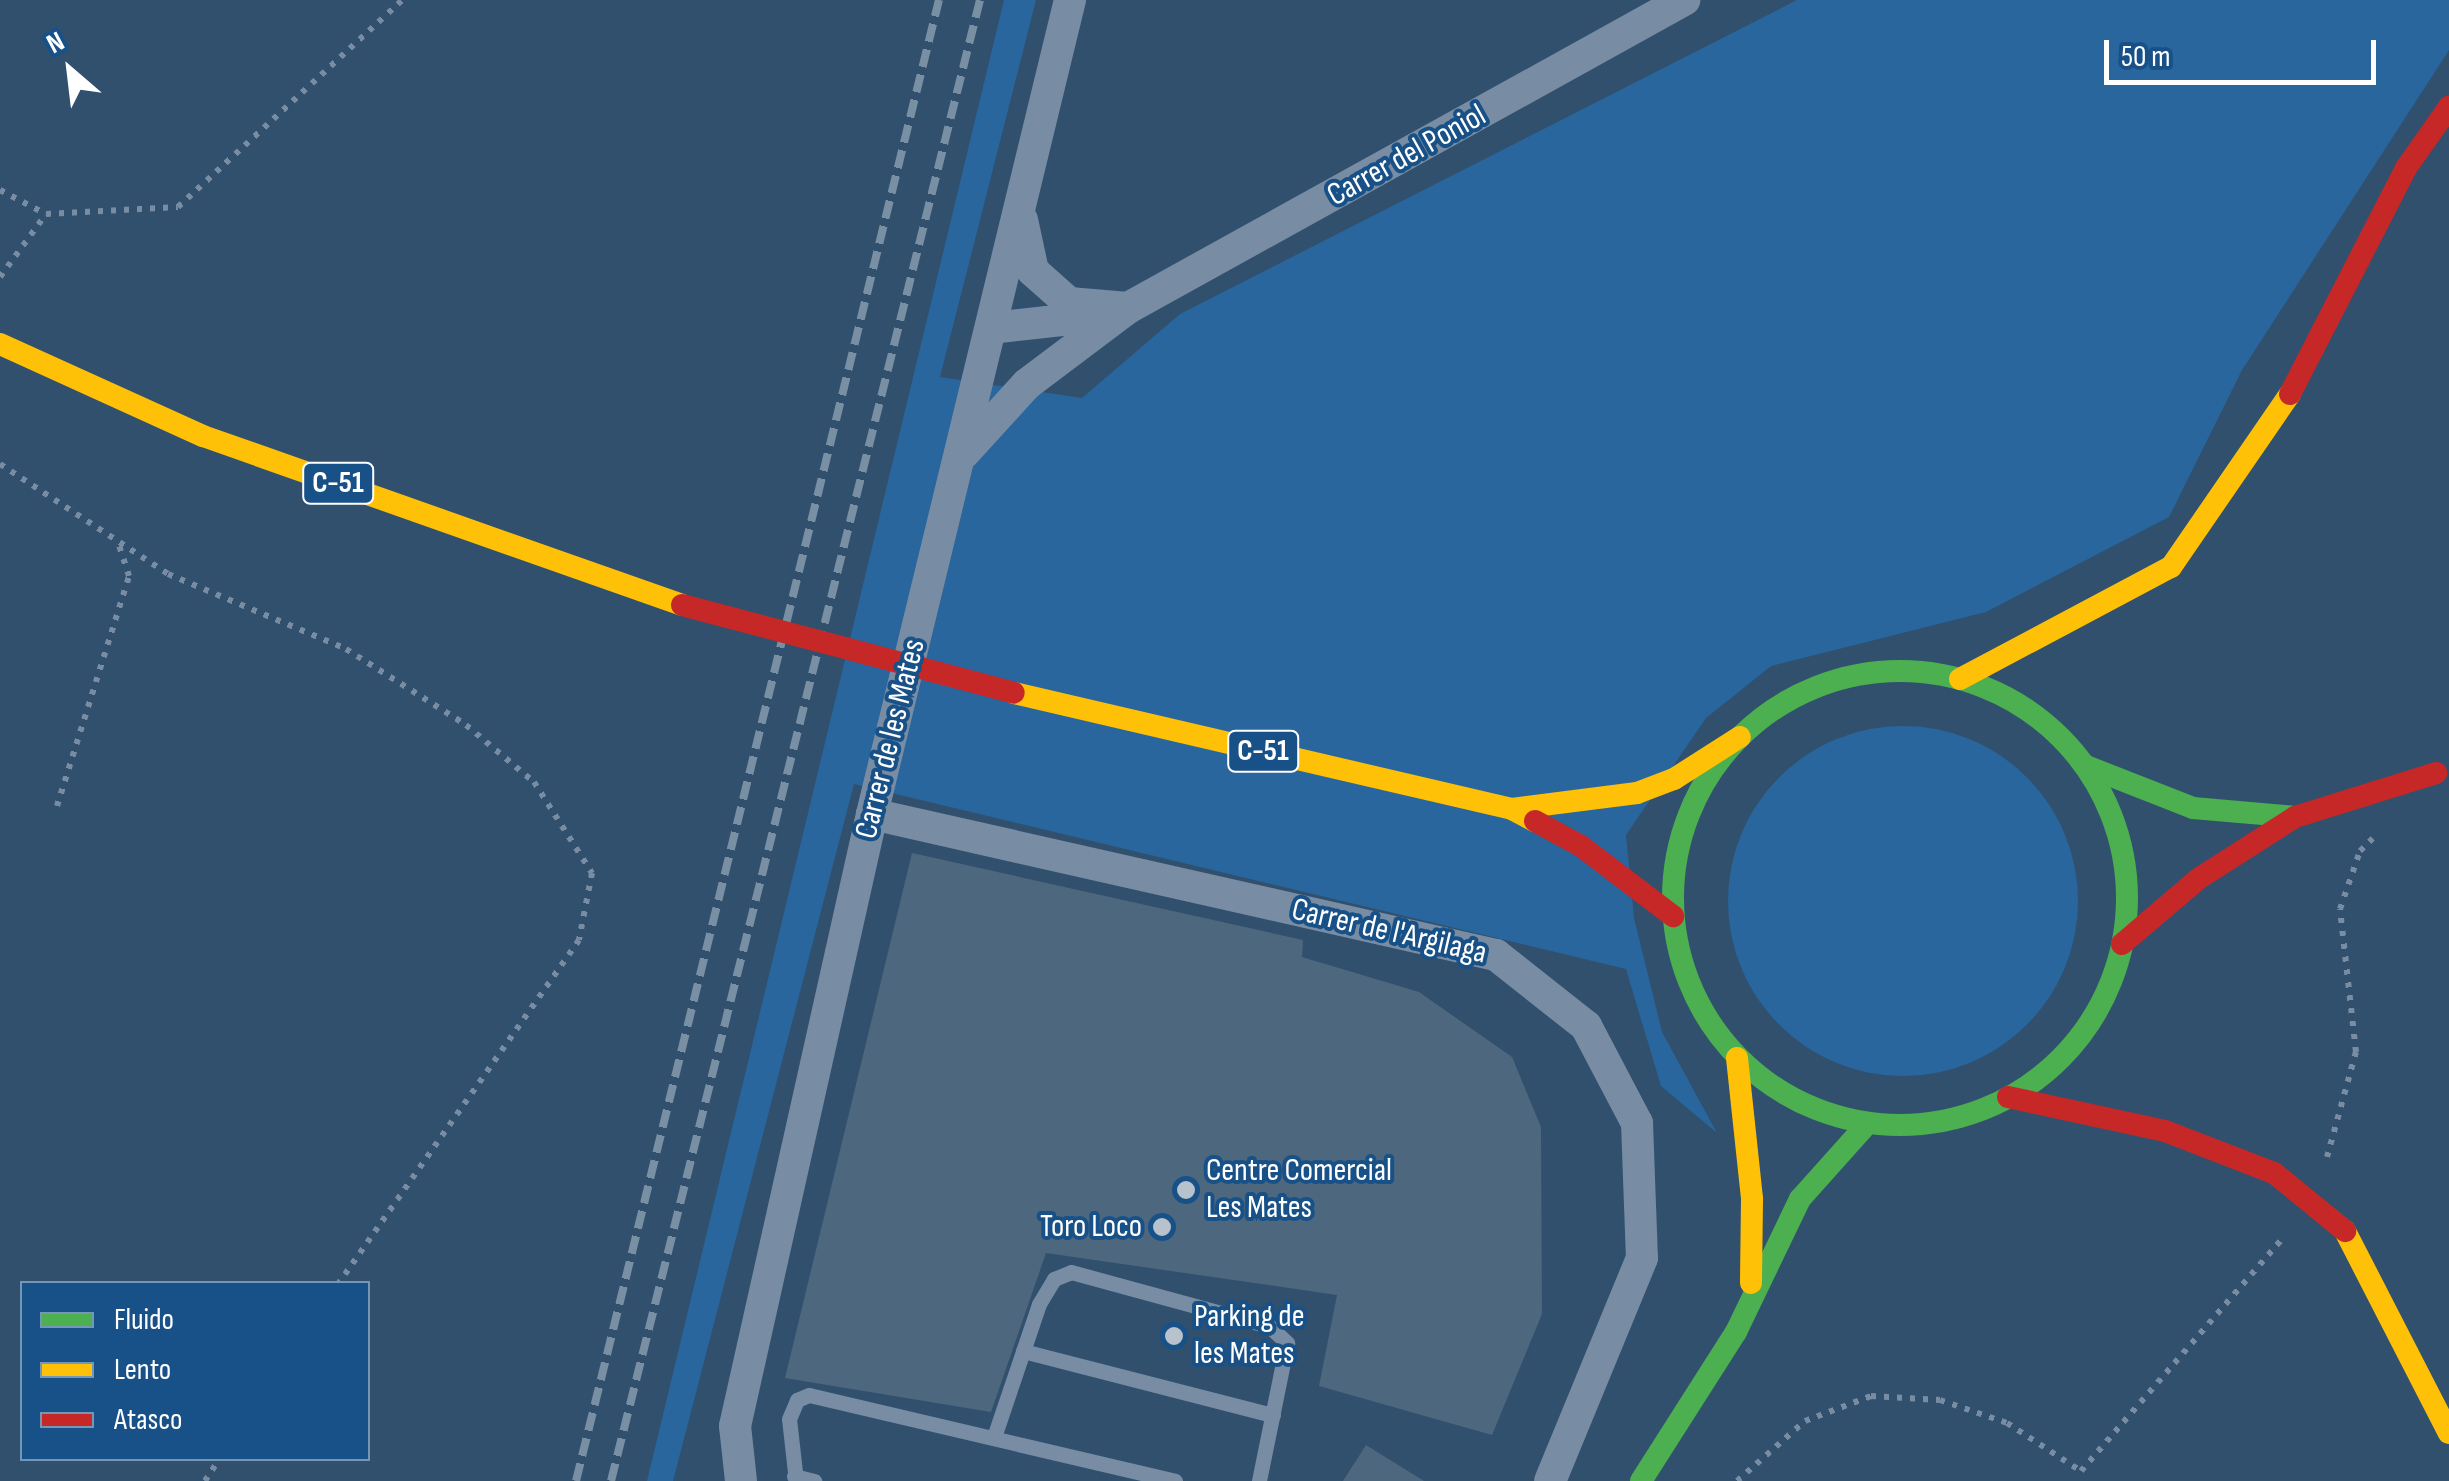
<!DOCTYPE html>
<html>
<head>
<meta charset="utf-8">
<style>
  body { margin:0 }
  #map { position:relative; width:2449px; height:1481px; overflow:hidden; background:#31506e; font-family:"Sofia Sans Condensed",sans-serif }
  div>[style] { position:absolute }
  .green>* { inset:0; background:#28669d }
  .round { border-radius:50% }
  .building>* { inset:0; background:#4d677e }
  .path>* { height:6px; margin-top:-3px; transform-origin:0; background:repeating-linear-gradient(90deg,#788da3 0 5px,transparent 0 13px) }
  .lane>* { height:15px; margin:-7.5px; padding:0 7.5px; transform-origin:7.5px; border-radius:7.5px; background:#788da3 }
  .street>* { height:32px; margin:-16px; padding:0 16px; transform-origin:16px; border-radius:16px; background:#788da3 }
  .fast>* { height:22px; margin:-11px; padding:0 11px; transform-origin:11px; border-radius:11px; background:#4caf50 }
  .fast>.ring { margin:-11px; padding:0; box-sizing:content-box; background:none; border:22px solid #4caf50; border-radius:50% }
  .slow>* { height:22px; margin:-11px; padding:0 11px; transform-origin:11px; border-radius:11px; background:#ffc107 }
  .jam>* { height:22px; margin:-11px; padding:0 11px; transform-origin:11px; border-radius:11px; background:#c62828 }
  .rail>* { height:8px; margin-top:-4px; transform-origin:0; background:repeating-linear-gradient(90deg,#798fa3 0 18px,transparent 0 26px) }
  .jam-bridge>* { height:22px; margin:-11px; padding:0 11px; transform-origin:11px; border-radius:11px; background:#c62828 }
  .dots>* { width:28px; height:28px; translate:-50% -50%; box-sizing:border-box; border:5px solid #185187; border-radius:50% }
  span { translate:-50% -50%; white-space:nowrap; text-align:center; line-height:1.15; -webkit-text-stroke:8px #185187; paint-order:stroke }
  .shield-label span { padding:2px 8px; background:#185187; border:2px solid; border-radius:8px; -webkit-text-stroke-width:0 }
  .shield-label { font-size:30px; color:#fff; font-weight:700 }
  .street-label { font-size:32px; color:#fff }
  .poi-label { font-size:32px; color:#fff }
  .left { translate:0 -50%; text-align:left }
  .right { translate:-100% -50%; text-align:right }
  .legend { position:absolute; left:20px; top:1281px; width:350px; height:180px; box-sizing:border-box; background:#185187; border:2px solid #7497b7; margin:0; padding:12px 18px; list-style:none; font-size:30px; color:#fff }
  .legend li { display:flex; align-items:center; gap:20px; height:50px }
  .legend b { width:50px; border:2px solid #7497b7 }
  .north { position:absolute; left:20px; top:20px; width:100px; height:100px; -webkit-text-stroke:8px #185187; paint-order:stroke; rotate:332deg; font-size:28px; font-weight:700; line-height:40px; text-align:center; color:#fff }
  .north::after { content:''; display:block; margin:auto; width:35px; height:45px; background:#fff; clip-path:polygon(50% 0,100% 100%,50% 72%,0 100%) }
  .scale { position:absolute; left:2104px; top:40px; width:272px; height:45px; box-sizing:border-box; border:5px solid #fff; border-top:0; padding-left:12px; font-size:30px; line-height:35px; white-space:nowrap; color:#fff; -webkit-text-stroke:8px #185187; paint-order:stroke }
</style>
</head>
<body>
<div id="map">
  <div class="green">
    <i style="clip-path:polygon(1004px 0,1036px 0,940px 377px,1082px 398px,1180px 314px,1797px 0,2449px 0,2449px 50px,2242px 370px,2169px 517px,1986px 612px,1771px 666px,1706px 718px,1626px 835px,1634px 918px,1662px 1032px,1717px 1133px,1661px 1086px,1626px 969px,854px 784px,673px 1481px,647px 1481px)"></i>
    <i class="round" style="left:1728px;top:726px;width:350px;height:350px"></i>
  </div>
  <div class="building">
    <i style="clip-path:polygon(912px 853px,1303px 940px,1302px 957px,1419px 992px,1512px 1057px,1541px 1127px,1542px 1314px,1492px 1435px,1319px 1386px,1337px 1295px,1046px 1253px,991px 1412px,785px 1378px)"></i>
    <i style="clip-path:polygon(1366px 1445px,1424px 1481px,1343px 1481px)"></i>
  </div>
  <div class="path">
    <i style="left:0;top:190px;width:52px;rotate:27.6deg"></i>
    <i style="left:46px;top:214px;width:132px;rotate:-3deg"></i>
    <i style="left:178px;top:207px;width:305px;rotate:-42.7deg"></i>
    <i style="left:0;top:277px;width:78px;rotate:-53.9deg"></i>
    <i style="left:0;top:464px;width:201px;rotate:33.2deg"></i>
    <i style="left:168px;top:574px;width:193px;rotate:22.8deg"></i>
    <i style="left:346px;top:649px;width:142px;rotate:32.3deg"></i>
    <i style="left:466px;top:725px;width:89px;rotate:40deg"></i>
    <i style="left:534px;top:782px;width:108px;rotate:57.5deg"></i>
    <i style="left:592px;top:873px;width:68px;rotate:101deg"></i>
    <i style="left:579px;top:940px;width:420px;rotate:125deg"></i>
    <i style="left:57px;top:806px;width:241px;rotate:-72.6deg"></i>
    <i style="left:129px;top:576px;width:36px;rotate:-108deg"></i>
    <i style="left:2327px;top:1157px;width:109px;rotate:-74.6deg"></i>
    <i style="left:2356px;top:1052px;width:144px;rotate:-96.4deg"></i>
    <i style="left:2340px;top:909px;width:61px;rotate:-71deg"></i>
    <i style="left:2360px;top:851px;width:18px;rotate:-45deg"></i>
    <i style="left:205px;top:1481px;width:27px;rotate:-57deg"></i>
    <i style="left:1737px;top:1481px;width:91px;rotate:-41.4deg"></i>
    <i style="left:1805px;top:1421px;width:71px;rotate:-20.7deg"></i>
    <i style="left:1871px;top:1396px;width:69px;rotate:3.3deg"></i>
    <i style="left:1940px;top:1400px;width:71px;rotate:18.9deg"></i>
    <i style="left:2007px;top:1423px;width:88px;rotate:33deg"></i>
    <i style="left:2081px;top:1471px;width:308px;rotate:-49.1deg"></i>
  </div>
  <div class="lane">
    <i style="left:1023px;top:1351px;width:258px;rotate:14.4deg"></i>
    <i style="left:994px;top:1437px;width:140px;rotate:-71.3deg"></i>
    <i style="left:1039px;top:1304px;width:29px;rotate:-59deg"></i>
    <i style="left:1054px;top:1279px;width:18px;rotate:-22deg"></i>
    <i style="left:1071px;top:1272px;width:205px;rotate:15.3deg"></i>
    <i style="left:1269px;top:1326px;width:25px;rotate:43deg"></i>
    <i style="left:1287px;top:1343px;width:141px;rotate:101.5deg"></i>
    <i style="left:794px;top:1476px;width:21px;rotate:14deg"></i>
    <i style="left:796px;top:1481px;width:62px;rotate:-96.4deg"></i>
    <i style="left:789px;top:1419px;width:21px;rotate:-67deg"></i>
    <i style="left:797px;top:1400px;width:13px;rotate:-23deg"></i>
    <i style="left:809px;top:1395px;width:376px;rotate:13.2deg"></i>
  </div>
  <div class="street">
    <i style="left:1022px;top:220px;width:52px;rotate:77.8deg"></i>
    <i style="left:1033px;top:271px;width:48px;rotate:41.6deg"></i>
    <i style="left:1069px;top:303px;width:59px;rotate:4.8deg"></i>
    <i style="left:991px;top:328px;width:110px;rotate:-6.3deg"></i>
    <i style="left:964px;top:453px;width:93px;rotate:-47.6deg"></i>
    <i style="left:1027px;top:384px;width:126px;rotate:-37deg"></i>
    <i style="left:1128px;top:308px;width:636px;rotate:-28.98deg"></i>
    <i style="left:872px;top:814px;width:640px;rotate:12.73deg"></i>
    <i style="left:1496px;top:955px;width:115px;rotate:38.3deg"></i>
    <i style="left:1586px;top:1026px;width:110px;rotate:62.3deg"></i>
    <i style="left:1637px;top:1123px;width:135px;rotate:87.9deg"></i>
    <i style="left:1642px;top:1258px;width:241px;rotate:112.4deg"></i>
    <i style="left:741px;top:1481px;width:55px;rotate:-96.2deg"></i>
    <i style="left:735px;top:1426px;width:627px;rotate:-77.38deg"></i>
    <i style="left:872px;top:814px;width:838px;rotate:-76.33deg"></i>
  </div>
  <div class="fast">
    <i class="ring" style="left:1673px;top:671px;width:432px;height:432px"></i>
    <i style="left:2086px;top:766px;width:115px;rotate:21.4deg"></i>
    <i style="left:2193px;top:808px;width:102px;rotate:5deg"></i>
    <i style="left:1641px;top:1481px;width:177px;rotate:-57.5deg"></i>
    <i style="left:1736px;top:1332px;width:148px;rotate:-64.3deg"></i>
    <i style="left:1800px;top:1199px;width:102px;rotate:-48.2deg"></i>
  </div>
  <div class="slow">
    <i style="left:0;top:344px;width:223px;rotate:24.4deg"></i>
    <i style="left:203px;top:436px;width:508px;rotate:19.43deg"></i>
    <i style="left:1960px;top:679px;width:239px;rotate:-28deg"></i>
    <i style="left:2171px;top:567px;width:210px;rotate:-55.5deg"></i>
    <i style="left:1014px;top:693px;width:511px;rotate:13.11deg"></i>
    <i style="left:1512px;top:809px;width:26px;rotate:28deg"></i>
    <i style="left:1512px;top:809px;width:126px;rotate:-7.3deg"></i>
    <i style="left:1637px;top:793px;width:40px;rotate:-21deg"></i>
    <i style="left:1674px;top:779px;width:78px;rotate:-32.5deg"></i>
    <i style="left:1737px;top:1058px;width:142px;rotate:83.9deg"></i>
    <i style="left:1752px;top:1199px;width:84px;rotate:90.7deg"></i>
    <i style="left:2345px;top:1231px;width:227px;rotate:62.8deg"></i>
  </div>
  <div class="jam">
    <i style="left:2290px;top:394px;width:254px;rotate:-62.8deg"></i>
    <i style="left:2406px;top:168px;width:75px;rotate:-54.8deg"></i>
    <i style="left:1535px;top:821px;width:52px;rotate:28.5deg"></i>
    <i style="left:1581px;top:846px;width:116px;rotate:37.3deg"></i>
    <i style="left:2122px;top:944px;width:100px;rotate:-40.5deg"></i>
    <i style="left:2198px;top:879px;width:115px;rotate:-32.6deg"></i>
    <i style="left:2295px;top:817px;width:148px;rotate:-17.3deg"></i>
    <i style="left:2008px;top:1097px;width:161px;rotate:12.2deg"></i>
    <i style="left:2165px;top:1131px;width:117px;rotate:21.1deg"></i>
  </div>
  <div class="rail">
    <i style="left:576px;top:1481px;width:1525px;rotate:-76.23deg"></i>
    <i style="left:611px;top:1481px;width:1526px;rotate:-76.01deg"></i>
  </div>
  <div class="jam-bridge">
    <i style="left:682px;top:605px;width:343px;rotate:14.8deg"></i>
    <i style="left:2274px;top:1173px;width:92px;rotate:39.2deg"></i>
  </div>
  <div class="dots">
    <i style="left:1186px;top:1190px;background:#b7c2cc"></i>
    <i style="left:1162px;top:1227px;background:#b7c2cc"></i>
    <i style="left:1174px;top:1336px;background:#b7c2cc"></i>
  </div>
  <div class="shield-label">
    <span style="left:338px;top:483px">C-51</span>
    <span style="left:1263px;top:751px">C-51</span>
  </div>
  <div class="street-label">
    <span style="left:1407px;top:156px;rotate:-29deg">Carrer del Poniol</span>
    <span style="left:891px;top:739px;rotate:-76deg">Carrer de les Mates</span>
    <span style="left:1389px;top:932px;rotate:13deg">Carrer de l'Argilaga</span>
  </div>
  <div class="poi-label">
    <span class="left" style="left:1206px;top:1190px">Centre Comercial<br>Les Mates</span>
    <span class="right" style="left:1142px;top:1227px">Toro Loco</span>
    <span class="left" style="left:1194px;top:1336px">Parking de<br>les Mates</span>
  </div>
  <ul class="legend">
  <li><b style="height:12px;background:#4caf50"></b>Fluido</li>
  <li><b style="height:12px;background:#ffc107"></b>Lento</li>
  <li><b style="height:12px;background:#c62828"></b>Atasco</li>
  </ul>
  <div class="north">N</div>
  <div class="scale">50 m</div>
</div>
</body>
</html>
